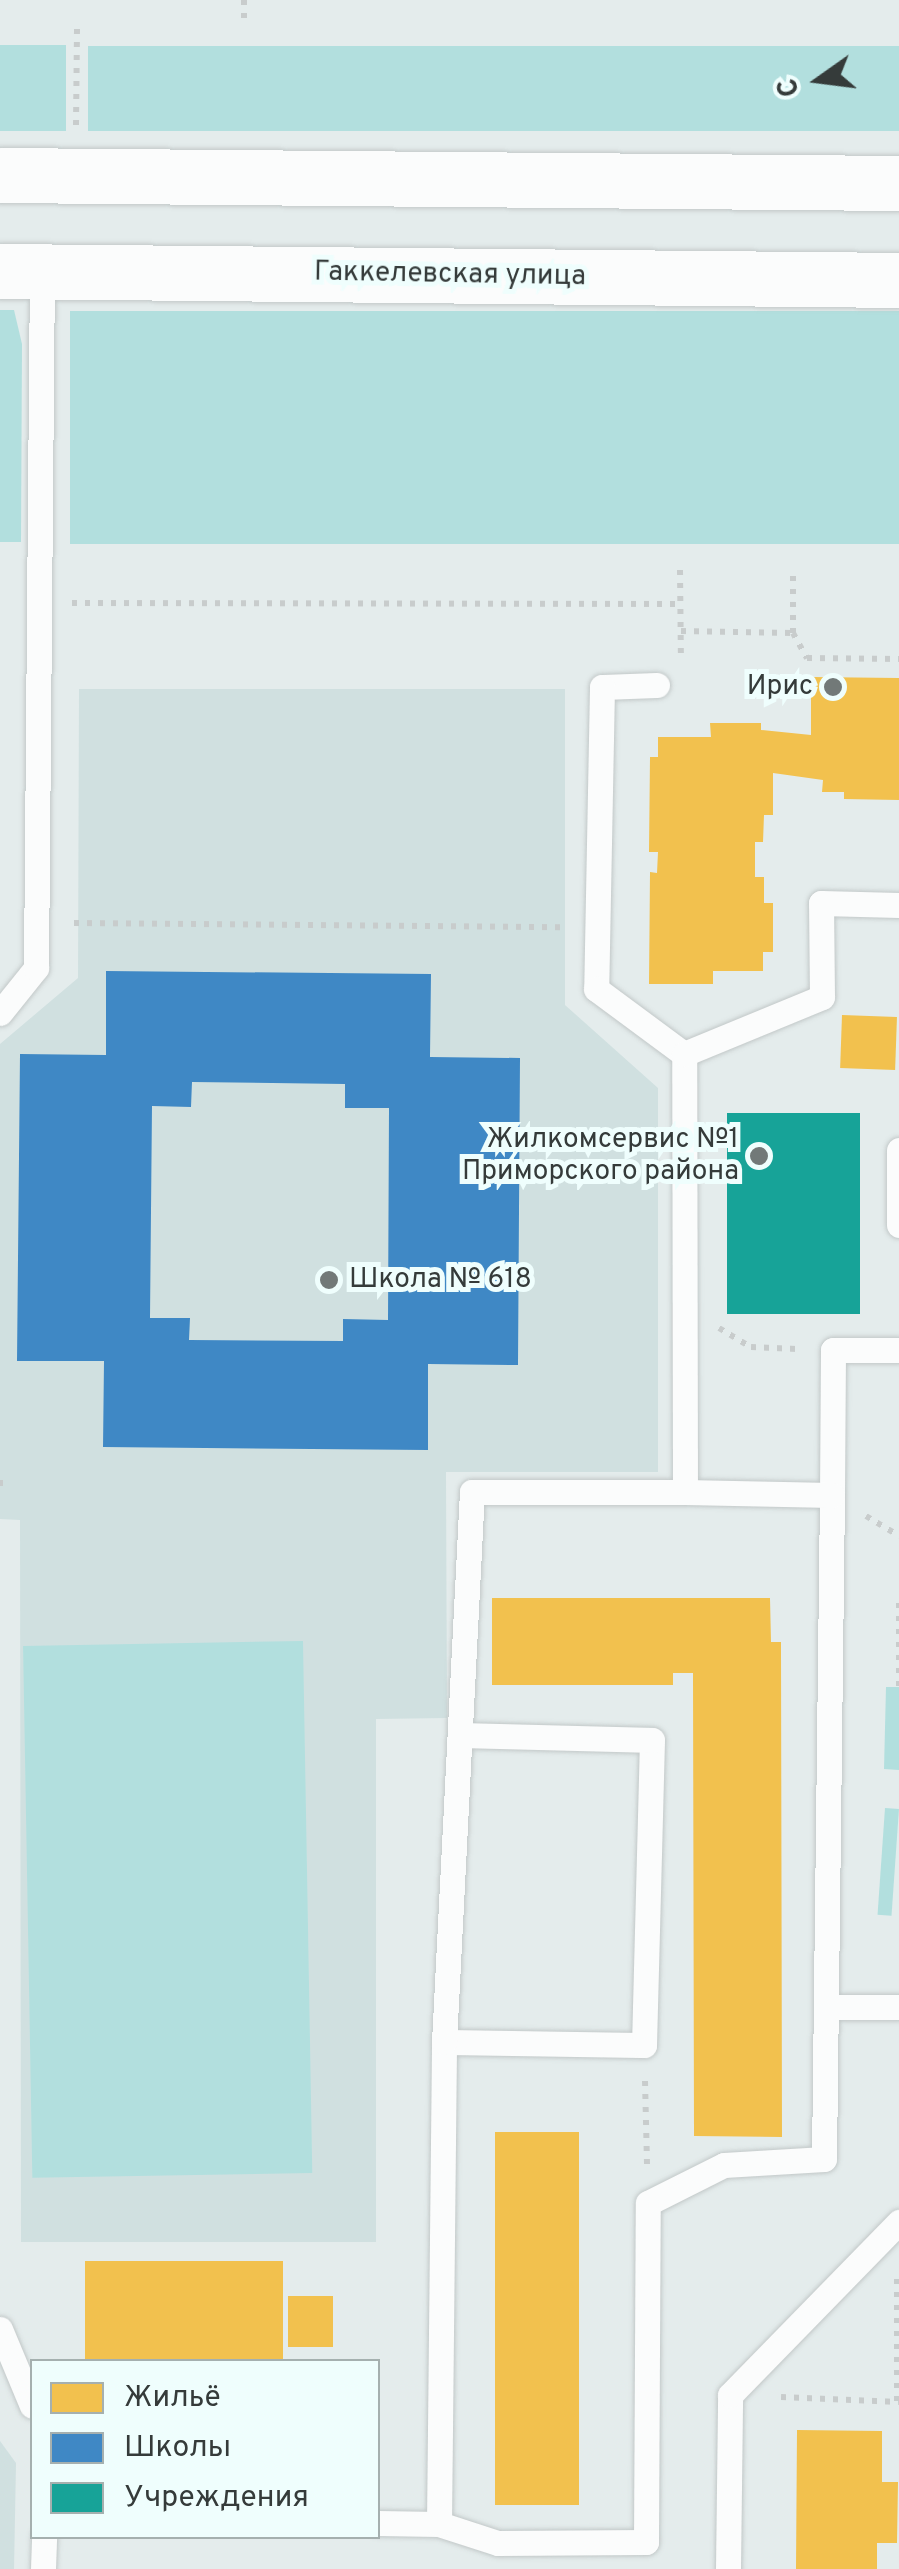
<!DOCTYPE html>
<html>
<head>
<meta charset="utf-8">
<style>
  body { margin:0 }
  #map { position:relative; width:899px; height:2569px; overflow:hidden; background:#e4ecec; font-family:Overpass,sans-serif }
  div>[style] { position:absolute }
  .built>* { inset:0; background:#d0e0e0 }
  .green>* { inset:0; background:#b2dfde; transform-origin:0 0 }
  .homes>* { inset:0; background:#f2c14e; transform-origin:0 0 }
  .schools>* { inset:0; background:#3f88c5 }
  .public>* { inset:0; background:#17a398; transform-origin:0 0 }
  .path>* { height:6px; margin-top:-3px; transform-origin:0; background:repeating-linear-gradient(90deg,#c8cccc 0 5px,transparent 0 13px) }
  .roads { filter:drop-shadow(0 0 2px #c2c8c8) drop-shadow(0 0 2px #c2c8c8) }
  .service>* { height:25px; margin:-12.5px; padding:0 12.5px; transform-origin:12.5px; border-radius:12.5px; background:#fbfcfc }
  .secondary>* { height:55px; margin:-27.5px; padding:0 27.5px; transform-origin:27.5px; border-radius:27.5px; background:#fbfcfc }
  .dots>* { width:28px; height:28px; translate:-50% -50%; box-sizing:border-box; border:5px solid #effefd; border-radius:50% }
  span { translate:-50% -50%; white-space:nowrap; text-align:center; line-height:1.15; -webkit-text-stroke:10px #effefd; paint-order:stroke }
  .street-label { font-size:28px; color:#353b3a }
  .poi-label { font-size:28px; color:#353b3a }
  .right { translate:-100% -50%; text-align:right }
  .left { translate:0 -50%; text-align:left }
  .legend { position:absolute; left:30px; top:2359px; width:350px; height:180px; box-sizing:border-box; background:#effefd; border:2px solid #a5b0af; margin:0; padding:12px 18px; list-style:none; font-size:30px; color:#353b3a }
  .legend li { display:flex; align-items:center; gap:20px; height:50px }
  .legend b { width:50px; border:2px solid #a5b0af }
  .north { position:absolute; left:769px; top:30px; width:100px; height:100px; -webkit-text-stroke:8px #effefd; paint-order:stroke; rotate:256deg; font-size:28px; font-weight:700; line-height:40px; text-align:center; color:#353b3a }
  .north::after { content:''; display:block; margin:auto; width:35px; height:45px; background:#353b3a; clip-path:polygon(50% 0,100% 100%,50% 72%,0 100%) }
</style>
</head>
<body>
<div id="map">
  <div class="built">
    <i style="clip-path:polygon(79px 689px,565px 689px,565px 1005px,658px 1088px,658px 1472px,446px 1472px,447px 1718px,376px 1719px,376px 2242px,21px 2242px,20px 1520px,0 1519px,0 1044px,78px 978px)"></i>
    <i style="clip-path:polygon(0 2441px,16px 2463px,14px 2569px,0 2569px)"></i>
  </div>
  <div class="green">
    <i style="left:0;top:45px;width:66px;height:86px"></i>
    <i style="left:88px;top:46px;width:811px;height:85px"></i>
    <i style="clip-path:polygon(0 310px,14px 310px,22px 344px,21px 542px,0 542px)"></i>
    <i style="left:70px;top:311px;width:829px;height:233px"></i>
    <i style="left:303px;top:1641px;width:532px;height:280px;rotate:89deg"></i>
    <i style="clip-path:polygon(886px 1687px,899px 1687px,899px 1770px,884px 1769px)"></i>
    <i style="left:885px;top:1808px;width:14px;height:107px;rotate:4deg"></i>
  </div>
  <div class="homes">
    <i style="clip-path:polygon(811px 677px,899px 678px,899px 800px,844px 799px,844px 792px,822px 792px,823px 780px,773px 773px,773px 815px,764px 815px,763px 842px,755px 842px,755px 877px,764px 877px,764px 903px,773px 903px,773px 952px,763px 952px,763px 971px,713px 971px,713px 984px,649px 984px,650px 872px,657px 873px,658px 852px,649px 852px,650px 757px,658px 757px,658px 737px,711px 737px,710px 723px,761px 723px,761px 730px,811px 735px)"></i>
    <i style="left:842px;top:1015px;width:55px;height:53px;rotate:2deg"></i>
    <i style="clip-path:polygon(492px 1598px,770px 1598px,771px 1642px,781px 1642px,782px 2137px,694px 2136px,693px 1673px,673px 1673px,673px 1685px,492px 1685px)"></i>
    <i style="left:495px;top:2132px;width:84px;height:373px"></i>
    <i style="left:85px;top:2261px;width:198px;height:101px"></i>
    <i style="left:288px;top:2296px;width:45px;height:51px"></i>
    <i style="clip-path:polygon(797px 2430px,882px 2431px,882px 2482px,898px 2482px,897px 2543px,877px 2543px,877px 2569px,796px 2569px)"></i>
  </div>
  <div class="schools">
    <i style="clip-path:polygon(evenodd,106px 971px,431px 974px,430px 1057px,520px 1058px,518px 1365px,428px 1364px,428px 1450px,103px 1447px,104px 1361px,17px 1361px,20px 1054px,106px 1055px,106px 971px,192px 1082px,345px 1084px,345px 1108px,389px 1108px,388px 1320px,343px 1319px,343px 1341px,189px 1340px,190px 1318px,150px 1318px,152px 1106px,191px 1107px,192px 1082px)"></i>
  </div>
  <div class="public">
    <i style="left:727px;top:1113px;width:133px;height:201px"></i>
  </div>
  <div class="path">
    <i style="left:244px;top:0;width:24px;rotate:90deg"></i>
    <i style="left:76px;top:125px;width:102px;rotate:-89.4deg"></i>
    <i style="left:680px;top:570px;width:89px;rotate:89.4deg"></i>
    <i style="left:72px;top:603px;width:609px;rotate:0.09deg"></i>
    <i style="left:681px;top:631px;width:112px;rotate:1deg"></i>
    <i style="left:793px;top:633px;width:64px;rotate:-90deg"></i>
    <i style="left:793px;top:633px;width:29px;rotate:61deg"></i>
    <i style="left:807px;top:658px;width:92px;rotate:0.6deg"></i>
    <i style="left:74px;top:923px;width:487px;rotate:0.5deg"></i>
    <i style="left:719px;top:1328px;width:37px;rotate:31deg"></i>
    <i style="left:751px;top:1347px;width:46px;rotate:2.5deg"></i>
    <i style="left:0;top:1483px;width:3px"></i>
    <i style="left:866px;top:1516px;width:39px;rotate:31deg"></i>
    <i style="left:899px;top:1603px;width:86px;rotate:90deg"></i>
    <i style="left:645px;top:2081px;width:83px;rotate:88.6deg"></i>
    <i style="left:781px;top:2397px;width:118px;rotate:2.4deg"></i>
    <i style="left:897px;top:2401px;width:124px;rotate:-90deg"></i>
  </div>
  <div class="roads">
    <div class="service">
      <i style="left:657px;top:685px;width:55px;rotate:177.9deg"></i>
      <i style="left:602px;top:687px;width:302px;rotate:91.1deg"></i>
      <i style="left:596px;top:989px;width:109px;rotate:36.5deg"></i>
      <i style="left:0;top:1013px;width:58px;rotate:-51.3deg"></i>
      <i style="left:36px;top:968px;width:697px;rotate:-89.51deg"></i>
      <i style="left:899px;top:1150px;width:75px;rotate:90deg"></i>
      <i style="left:832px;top:1495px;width:145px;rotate:-89.6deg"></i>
      <i style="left:833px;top:1350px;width:66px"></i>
      <i style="left:828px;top:2007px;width:71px"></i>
      <i style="left:444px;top:2042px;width:200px;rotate:0.9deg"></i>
      <i style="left:644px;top:2045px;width:305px;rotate:-88.5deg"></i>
      <i style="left:652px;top:1740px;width:189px;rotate:-178.5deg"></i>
      <i style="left:0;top:2329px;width:83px;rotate:67.4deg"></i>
      <i style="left:378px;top:2523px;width:61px;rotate:0.9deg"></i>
      <i style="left:439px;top:2524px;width:62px;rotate:17.9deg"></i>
      <i style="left:498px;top:2543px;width:148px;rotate:-0.4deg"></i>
      <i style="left:646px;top:2542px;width:339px;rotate:-89.7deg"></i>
      <i style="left:648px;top:2203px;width:85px;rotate:-26.6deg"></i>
      <i style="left:724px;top:2165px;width:100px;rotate:-3.4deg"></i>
      <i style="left:824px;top:2159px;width:664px;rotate:-89.31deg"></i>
      <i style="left:832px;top:1495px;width:147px;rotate:-178.8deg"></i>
      <i style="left:439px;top:2524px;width:482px;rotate:-89.4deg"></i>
      <i style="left:444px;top:2042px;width:551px;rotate:-87.09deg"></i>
      <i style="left:472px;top:1492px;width:213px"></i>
      <i style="left:685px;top:1492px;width:438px;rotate:-90.1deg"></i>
      <i style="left:684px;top:1054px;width:149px;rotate:-22.4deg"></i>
      <i style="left:822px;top:997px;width:94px;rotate:-90.6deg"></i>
      <i style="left:821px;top:903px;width:78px;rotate:1.5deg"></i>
      <i style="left:43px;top:2569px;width:33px;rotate:-88deg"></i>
      <i style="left:728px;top:2569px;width:174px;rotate:-89.3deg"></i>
      <i style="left:730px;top:2395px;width:242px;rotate:-45.7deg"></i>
    </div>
    <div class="secondary">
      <i style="left:0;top:175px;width:899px;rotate:0.51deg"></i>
      <i style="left:0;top:271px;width:899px;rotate:0.57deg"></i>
    </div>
  </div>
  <div class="dots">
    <i style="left:833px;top:687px;background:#727978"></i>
    <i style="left:759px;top:1156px;background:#727978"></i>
    <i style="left:329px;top:1280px;background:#727978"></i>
  </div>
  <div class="street-label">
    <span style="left:450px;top:275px;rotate:1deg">Гаккелевская улица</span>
  </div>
  <div class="poi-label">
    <span class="right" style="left:813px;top:687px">Ирис</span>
    <span class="right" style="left:739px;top:1156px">Жилкомсервис №1<br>Приморского района</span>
    <span class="left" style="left:349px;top:1280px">Школа № 618</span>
  </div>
  <ul class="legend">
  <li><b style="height:28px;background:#f2c14e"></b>Жильё</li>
  <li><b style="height:28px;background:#3f88c5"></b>Школы</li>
  <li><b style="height:28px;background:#17a398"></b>Учреждения</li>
  </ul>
  <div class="north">С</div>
</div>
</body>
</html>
